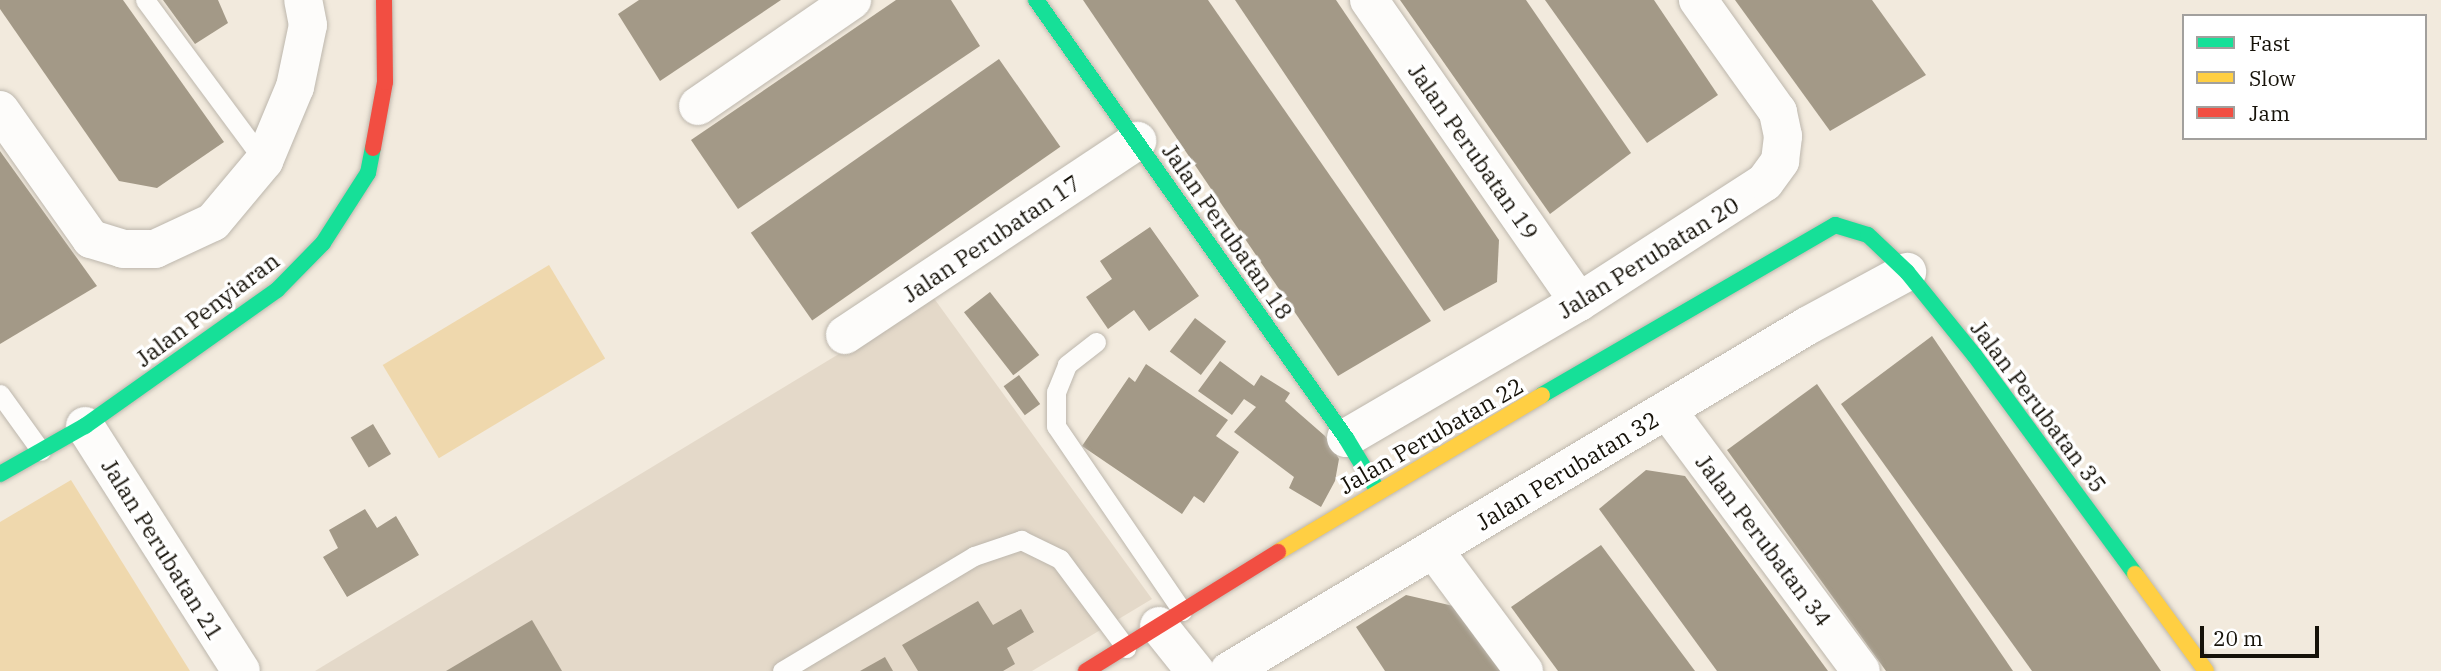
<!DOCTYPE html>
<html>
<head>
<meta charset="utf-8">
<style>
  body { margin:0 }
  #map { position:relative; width:2441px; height:671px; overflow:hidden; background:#f2eadd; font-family:"IBM Plex Serif",serif }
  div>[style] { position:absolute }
  .education>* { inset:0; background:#e4d9c9 }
  .green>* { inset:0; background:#efd8ad; transform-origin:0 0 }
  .building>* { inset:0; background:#a39987; transform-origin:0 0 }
  .roads { filter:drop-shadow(0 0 2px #bdb7ad) drop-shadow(0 0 2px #bdb7ad) }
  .lane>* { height:19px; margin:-9.5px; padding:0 9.5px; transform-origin:9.5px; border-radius:9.5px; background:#fdfcfa }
  .street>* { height:38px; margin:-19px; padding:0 19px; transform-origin:19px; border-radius:19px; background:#fdfcfa }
  .fast>* { height:16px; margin:-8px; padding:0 8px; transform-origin:8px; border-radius:8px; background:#16e098 }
  .slow>* { height:16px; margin:-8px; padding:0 8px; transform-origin:8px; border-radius:8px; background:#ffcf43 }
  .jam>* { height:16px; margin:-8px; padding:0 8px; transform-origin:8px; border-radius:8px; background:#f24e42 }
  span { translate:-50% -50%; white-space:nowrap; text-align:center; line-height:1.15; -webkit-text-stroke:7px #fff; paint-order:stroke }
  .street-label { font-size:23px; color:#161209 }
  .legend { position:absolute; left:2182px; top:14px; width:245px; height:126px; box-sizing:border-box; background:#fff; border:2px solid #a2a09d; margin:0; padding:9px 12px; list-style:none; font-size:21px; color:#161209 }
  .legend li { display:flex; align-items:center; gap:14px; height:35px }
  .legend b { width:35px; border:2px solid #a2a09d }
  .scale { position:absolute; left:2200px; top:626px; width:119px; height:32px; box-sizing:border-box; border:4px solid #161209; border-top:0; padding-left:9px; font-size:21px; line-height:24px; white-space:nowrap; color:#161209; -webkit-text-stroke:5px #fff; paint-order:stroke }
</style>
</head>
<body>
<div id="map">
  <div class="education">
    <i style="clip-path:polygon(933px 297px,1152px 599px,1032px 671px,315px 671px)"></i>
  </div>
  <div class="green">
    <i style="left:549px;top:265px;width:109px;height:194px;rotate:59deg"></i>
    <i style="clip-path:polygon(71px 480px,190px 671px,0 671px,0 522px)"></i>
  </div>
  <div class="building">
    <i style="clip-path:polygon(0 0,123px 0,224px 142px,157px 188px,119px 181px,0 9px)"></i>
    <i style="clip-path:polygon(163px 0,218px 0,228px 23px,195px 44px)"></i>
    <i style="clip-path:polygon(639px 0,781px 0,660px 81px,618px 14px)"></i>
    <i style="clip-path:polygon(896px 0,951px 0,980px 46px,738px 209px,691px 140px)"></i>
    <i style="clip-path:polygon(1083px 0,1208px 0,1431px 321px,1338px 376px)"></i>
    <i style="clip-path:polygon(1235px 0,1336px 0,1499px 240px,1497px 282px,1444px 311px)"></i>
    <i style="clip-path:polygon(1400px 0,1526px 0,1631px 153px,1550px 214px)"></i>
    <i style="clip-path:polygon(1545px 0,1654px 0,1718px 95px,1647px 143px)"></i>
    <i style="clip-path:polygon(1735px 0,1872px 0,1926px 75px,1830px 131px)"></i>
    <i style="left:999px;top:59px;width:107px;height:303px;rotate:55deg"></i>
    <i style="clip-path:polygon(0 151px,97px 286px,0 344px)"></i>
    <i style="clip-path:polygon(1150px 227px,1199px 296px,1149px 331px,1134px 310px,1108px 329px,1086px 297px,1112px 279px,1100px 261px)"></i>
    <i style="left:990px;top:292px;width:80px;height:33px;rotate:52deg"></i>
    <i style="left:1195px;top:318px;width:39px;height:42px;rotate:37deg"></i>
    <i style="clip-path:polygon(1932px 336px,2161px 671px,2032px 671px,1841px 404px)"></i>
    <i style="clip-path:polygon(1220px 361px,1254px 386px,1261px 375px,1290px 393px,1285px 401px,1325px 436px,1339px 459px,1335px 481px,1321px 507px,1289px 488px,1294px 477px,1234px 432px,1256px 407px,1244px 399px,1232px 415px,1198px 391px)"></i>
    <i style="clip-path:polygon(1146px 364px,1228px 420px,1216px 436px,1239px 452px,1204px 503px,1194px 496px,1182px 514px,1082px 446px,1129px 377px,1135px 382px)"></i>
    <i style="left:1019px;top:375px;width:36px;height:19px;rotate:54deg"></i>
    <i style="clip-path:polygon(1817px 384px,2013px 671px,1886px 671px,1727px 450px)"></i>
    <i style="left:373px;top:424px;width:35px;height:26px;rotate:59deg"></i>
    <i style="clip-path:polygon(1646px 470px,1685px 476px,1828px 671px,1717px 671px,1599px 509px)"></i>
    <i style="clip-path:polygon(365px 509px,377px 528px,396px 516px,419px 555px,347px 597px,323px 557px,338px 548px,329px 530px)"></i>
    <i style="clip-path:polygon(1601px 545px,1695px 671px,1558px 671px,1511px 607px)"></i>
    <i style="clip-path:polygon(1406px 595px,1462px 608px,1507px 671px,1385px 671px,1356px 627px)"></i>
    <i style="clip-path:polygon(978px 601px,993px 625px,1021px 609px,1034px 632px,1007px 648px,1015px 664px,1003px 671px,918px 671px,902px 645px)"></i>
    <i style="clip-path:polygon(532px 620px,562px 671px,446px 671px)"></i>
    <i style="clip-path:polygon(885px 657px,893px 671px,860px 671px)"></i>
  </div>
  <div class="roads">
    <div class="lane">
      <i style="left:145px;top:0;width:200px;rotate:53.5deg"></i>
      <i style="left:1096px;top:342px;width:37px;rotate:142deg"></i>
      <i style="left:1067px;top:365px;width:29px;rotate:112deg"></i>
      <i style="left:1056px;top:392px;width:34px;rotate:90deg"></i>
      <i style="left:1056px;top:426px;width:224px;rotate:55.7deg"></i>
      <i style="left:0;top:394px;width:70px;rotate:54.3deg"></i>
      <i style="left:782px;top:671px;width:224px;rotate:-30.9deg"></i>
      <i style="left:974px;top:556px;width:50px;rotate:-18.8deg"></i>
      <i style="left:1021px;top:540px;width:43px;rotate:26deg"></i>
      <i style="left:1060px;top:559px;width:111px;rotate:53.4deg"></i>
    </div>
    <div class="street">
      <i style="left:1369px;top:0;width:368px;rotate:55.2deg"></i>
      <i style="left:698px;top:106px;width:187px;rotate:-34.5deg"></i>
      <i style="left:0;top:110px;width:158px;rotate:54.8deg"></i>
      <i style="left:91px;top:239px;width:34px;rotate:17deg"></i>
      <i style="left:123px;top:249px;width:32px"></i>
      <i style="left:155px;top:249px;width:64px;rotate:-25deg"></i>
      <i style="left:213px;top:222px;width:80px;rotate:-50.1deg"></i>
      <i style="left:264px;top:161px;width:80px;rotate:-67.3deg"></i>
      <i style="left:295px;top:87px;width:63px;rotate:-78.2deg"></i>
      <i style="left:308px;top:25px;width:25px;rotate:-101deg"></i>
      <i style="left:845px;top:335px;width:351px;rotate:-33.6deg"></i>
      <i style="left:1667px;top:410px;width:325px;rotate:53.4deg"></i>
      <i style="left:85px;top:426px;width:290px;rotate:57.5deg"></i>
      <i style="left:1346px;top:438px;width:270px;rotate:-30.3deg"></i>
      <i style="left:1579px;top:302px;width:221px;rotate:-32.8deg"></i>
      <i style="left:1765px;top:182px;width:26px;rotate:-54deg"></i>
      <i style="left:1780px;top:161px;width:25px;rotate:-83deg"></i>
      <i style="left:1783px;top:136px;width:25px;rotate:-102deg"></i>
      <i style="left:1778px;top:112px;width:138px;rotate:-125.5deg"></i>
      <i style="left:1434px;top:550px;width:151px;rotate:53.4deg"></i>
      <i style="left:1159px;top:626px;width:58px;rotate:51.3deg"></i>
      <i style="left:1229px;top:671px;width:673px;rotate:-30.83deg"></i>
      <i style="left:1807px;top:326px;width:114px;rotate:-28.4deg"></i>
    </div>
    <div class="fast">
      <i style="left:1036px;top:0;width:537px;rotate:54.71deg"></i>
      <i style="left:1346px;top:438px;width:62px;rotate:58.9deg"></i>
      <i style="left:1542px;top:395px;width:339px;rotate:-30.1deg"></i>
      <i style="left:1835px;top:225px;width:34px;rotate:17deg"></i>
      <i style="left:1868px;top:235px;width:54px;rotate:43.5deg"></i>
      <i style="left:1907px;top:272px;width:108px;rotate:51deg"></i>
      <i style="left:1975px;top:356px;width:270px;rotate:53.7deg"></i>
      <i style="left:0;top:474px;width:98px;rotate:-29.5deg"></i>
      <i style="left:85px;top:426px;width:235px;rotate:-35.3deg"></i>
      <i style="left:277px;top:290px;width:66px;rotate:-45.6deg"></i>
      <i style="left:323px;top:243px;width:83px;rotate:-57.3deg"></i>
      <i style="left:368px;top:173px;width:25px;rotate:-79deg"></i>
    </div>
    <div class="slow">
      <i style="left:1278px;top:552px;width:307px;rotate:-30.7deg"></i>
      <i style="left:2135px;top:574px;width:120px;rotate:53.8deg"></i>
    </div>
    <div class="jam">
      <i style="left:373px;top:148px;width:67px;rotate:-79.7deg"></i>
      <i style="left:385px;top:82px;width:82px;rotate:-90.7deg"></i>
      <i style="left:1086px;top:671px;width:226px;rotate:-31.8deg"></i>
    </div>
  </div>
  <div class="street-label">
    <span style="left:1474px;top:151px;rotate:55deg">Jalan Perubatan 19</span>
    <span style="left:1228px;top:231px;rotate:55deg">Jalan Perubatan 18</span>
    <span style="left:991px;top:238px;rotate:-34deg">Jalan Perubatan 17</span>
    <span style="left:1648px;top:257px;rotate:-32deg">Jalan Perubatan 20</span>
    <span style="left:207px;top:309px;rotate:-37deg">Jalan Penyiaran</span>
    <span style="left:2039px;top:406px;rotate:53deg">Jalan Perubatan 35</span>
    <span style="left:1431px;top:435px;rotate:-30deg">Jalan Perubatan 22</span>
    <span style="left:1567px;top:470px;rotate:-31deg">Jalan Perubatan 32</span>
    <span style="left:1764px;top:540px;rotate:53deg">Jalan Perubatan 34</span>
    <span style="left:163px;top:549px;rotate:58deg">Jalan Perubatan 21</span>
  </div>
  <ul class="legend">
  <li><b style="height:9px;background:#16e098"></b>Fast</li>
  <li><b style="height:9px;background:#ffcf43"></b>Slow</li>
  <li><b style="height:9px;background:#f24e42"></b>Jam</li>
  </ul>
  <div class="scale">20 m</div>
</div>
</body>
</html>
